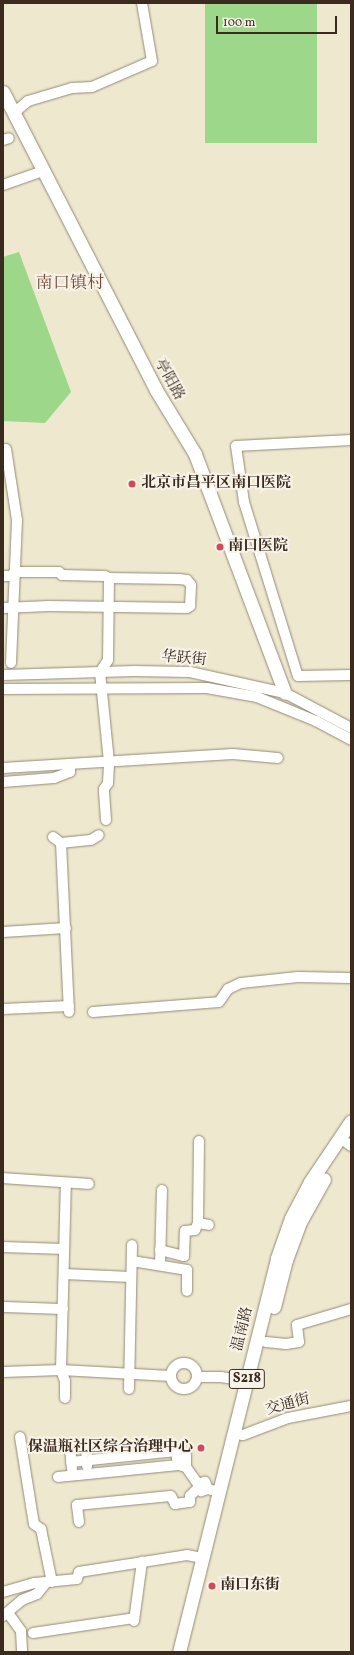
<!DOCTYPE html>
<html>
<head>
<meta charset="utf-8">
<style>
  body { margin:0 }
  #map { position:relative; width:354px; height:1655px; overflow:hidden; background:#eee8cf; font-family:Vollkorn,"Noto Serif SC",serif }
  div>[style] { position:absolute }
  .green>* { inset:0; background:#9dd78a; transform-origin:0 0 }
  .roads { filter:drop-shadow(0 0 1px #948976) drop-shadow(0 0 1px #948976) }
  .minor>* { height:10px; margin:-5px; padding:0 5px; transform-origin:5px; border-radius:5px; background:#fff }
  .minor>.ring { margin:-5px; padding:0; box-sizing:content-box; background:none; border:10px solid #fff; border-radius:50% }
  .major>* { height:13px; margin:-6.5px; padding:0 6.5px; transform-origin:6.5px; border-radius:6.5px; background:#fff }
  .dots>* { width:11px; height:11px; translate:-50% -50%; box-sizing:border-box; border:2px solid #f7f3e8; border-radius:50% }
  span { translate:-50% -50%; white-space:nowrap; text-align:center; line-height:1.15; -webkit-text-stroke:4px #f7f3e8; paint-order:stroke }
  .shield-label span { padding:1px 3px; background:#f7f3e8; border:1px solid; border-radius:3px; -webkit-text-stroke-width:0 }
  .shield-label { font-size:14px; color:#3b2a1e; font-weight:700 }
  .street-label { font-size:15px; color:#3b2a1e }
  .poi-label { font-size:15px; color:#3b2a1e; font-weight:700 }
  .left { translate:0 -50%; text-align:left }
  .right { translate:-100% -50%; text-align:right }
  .quarter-label { font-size:17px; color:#744c3c }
  .frame { position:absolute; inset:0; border:4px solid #3b2a1e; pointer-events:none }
  .scale { position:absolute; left:216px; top:16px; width:121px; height:18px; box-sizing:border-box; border:2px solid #3b2a1e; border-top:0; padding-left:5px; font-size:12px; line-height:14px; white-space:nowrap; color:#3b2a1e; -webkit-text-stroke:3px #f7f3e8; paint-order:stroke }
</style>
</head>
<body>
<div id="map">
  <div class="green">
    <i style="left:205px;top:3px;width:112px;height:140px"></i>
    <i style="clip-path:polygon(19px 252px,71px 392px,45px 423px,3px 421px,3px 257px)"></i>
  </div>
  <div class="roads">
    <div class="minor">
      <i style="left:14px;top:113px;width:18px;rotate:-41deg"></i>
      <i style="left:28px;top:101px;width:46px;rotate:-16.5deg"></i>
      <i style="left:72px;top:88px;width:20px;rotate:-3deg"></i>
      <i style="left:92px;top:87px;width:65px;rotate:-23.4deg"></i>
      <i style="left:152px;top:61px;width:59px;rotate:-99.8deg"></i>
      <i style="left:3px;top:140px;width:6px;rotate:-18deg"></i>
      <i style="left:3px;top:185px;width:42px;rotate:-19.3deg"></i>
      <i style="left:351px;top:440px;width:115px;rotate:177deg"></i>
      <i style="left:236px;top:446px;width:57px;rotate:81.9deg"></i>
      <i style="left:244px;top:502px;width:182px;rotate:72.8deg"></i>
      <i style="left:298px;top:676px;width:53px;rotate:-1.1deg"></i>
      <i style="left:6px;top:449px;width:72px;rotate:81.2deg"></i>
      <i style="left:17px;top:520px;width:143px;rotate:92.4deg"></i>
      <i style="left:3px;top:576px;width:11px"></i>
      <i style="left:3px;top:608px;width:46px;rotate:-2.5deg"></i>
      <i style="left:49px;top:606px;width:138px;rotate:0.8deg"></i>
      <i style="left:187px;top:608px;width:4px;rotate:-34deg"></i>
      <i style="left:190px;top:606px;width:21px;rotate:-87deg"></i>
      <i style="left:191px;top:585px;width:6px;rotate:-129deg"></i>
      <i style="left:187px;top:580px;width:8px;rotate:-173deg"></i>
      <i style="left:179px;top:579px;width:70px;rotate:-179.2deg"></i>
      <i style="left:109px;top:578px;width:4px;rotate:-153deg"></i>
      <i style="left:105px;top:576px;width:43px;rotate:-178.7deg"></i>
      <i style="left:62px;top:575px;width:4px;rotate:-135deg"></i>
      <i style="left:59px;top:572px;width:45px;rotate:180deg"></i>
      <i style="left:3px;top:675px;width:131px;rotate:-1.7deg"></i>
      <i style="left:134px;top:671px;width:56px;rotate:1deg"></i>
      <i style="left:190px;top:672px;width:97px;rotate:12.5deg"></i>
      <i style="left:285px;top:693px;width:75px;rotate:27.9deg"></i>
      <i style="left:3px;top:689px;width:204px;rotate:-0.3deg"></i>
      <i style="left:207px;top:688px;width:51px;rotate:10.2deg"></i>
      <i style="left:257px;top:697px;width:64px;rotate:22.1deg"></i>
      <i style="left:316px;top:721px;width:40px;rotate:28deg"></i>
      <i style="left:3px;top:768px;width:230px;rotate:-3.5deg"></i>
      <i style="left:233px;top:754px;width:45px;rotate:5.1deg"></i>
      <i style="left:3px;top:782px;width:51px;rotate:-4.5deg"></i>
      <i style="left:54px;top:778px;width:17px;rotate:-21deg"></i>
      <i style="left:70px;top:772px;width:8px;rotate:-90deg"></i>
      <i style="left:106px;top:820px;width:31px;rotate:-94deg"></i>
      <i style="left:104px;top:789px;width:7px;rotate:-56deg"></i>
      <i style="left:108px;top:783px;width:21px;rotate:-87deg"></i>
      <i style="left:109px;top:762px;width:90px;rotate:-95.7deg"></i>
      <i style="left:100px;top:672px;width:14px;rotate:-56deg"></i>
      <i style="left:108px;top:660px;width:82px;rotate:-89.3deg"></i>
      <i style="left:53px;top:837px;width:10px;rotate:37deg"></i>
      <i style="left:61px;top:843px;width:30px;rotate:-6deg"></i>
      <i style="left:91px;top:840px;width:9px;rotate:-32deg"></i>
      <i style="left:61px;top:843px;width:169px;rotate:87.3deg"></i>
      <i style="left:3px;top:932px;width:63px;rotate:-3.6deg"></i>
      <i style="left:3px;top:1009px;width:66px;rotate:-2.6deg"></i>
      <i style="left:93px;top:1012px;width:126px;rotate:-4.5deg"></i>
      <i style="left:219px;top:1002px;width:16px;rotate:-55deg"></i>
      <i style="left:228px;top:989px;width:14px;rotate:-25deg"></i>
      <i style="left:241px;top:983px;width:57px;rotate:-6deg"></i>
      <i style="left:298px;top:977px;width:53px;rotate:1.1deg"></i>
      <i style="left:347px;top:1143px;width:5px;rotate:37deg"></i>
      <i style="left:3px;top:1178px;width:86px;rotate:4deg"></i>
      <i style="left:198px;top:1223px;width:11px;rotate:10deg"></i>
      <i style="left:3px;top:1247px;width:61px;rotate:1.9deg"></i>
      <i style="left:160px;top:1250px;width:25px;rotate:14deg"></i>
      <i style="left:184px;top:1256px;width:25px;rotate:-88deg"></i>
      <i style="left:185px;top:1231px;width:10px;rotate:-6deg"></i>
      <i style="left:195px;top:1230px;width:8px;rotate:-67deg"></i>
      <i style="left:198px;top:1223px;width:82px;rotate:-89.3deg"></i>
      <i style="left:132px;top:1261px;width:56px;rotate:9.3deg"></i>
      <i style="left:187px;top:1270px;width:21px;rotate:90deg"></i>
      <i style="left:160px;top:1265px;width:75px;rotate:-88.5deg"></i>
      <i style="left:64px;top:1274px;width:67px;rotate:2.6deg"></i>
      <i style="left:3px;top:1307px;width:60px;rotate:1.9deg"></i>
      <i style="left:266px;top:1342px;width:20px;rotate:6deg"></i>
      <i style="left:286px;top:1344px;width:13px;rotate:-9deg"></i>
      <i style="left:299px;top:1342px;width:17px;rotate:-97deg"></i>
      <i style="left:297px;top:1325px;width:56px;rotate:-16.5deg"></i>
      <i class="ring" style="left:171px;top:1363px;width:16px;height:16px"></i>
      <i style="left:3px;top:1372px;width:58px;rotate:-2deg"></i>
      <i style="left:61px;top:1370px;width:110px;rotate:3.1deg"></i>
      <i style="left:198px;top:1377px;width:23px"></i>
      <i style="left:221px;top:1377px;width:26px;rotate:9deg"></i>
      <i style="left:129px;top:1389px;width:144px;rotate:-88.8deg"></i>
      <i style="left:65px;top:1398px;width:17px;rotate:-90deg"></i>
      <i style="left:65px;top:1381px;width:12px;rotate:-110deg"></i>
      <i style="left:61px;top:1370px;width:186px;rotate:-88.5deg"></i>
      <i style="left:234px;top:1433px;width:9px;rotate:13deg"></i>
      <i style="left:243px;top:1435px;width:48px;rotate:-20.7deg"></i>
      <i style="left:288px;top:1418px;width:64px;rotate:-10.8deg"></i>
      <i style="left:20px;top:1437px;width:88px;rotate:80.9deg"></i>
      <i style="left:34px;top:1524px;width:9px;rotate:36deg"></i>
      <i style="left:41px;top:1529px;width:54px;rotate:78.3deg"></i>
      <i style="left:71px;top:1462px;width:106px;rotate:-6deg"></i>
      <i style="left:176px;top:1451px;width:14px;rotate:82deg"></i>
      <i style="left:186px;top:1467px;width:12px;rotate:-90deg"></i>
      <i style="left:72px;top:1469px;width:22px;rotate:-95deg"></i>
      <i style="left:70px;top:1447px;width:16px;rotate:-7deg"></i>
      <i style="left:86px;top:1445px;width:21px;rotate:87deg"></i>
      <i style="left:58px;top:1477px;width:121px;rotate:-5.7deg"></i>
      <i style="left:178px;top:1465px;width:8px;rotate:14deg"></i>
      <i style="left:186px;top:1467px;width:21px;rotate:55deg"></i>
      <i style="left:208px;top:1489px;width:8px;rotate:-113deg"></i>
      <i style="left:205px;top:1482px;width:7px;rotate:164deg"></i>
      <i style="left:198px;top:1484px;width:8px;rotate:67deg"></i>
      <i style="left:201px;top:1491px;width:7px;rotate:-16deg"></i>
      <i style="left:208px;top:1489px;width:11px;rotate:15deg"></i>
      <i style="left:79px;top:1522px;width:17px;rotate:-97deg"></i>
      <i style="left:77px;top:1505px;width:94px;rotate:-5.5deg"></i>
      <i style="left:171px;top:1496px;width:9px;rotate:63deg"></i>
      <i style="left:175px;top:1504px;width:15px;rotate:-8deg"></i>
      <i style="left:190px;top:1502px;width:6px;rotate:-90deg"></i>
      <i style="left:190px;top:1496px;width:11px;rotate:-45deg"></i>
      <i style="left:3px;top:1592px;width:33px;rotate:-16deg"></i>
      <i style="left:35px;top:1583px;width:42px;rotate:-5.4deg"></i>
      <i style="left:77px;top:1579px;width:7px;rotate:-74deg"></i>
      <i style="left:79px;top:1572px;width:109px;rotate:-8.9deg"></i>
      <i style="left:187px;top:1555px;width:16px;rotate:11deg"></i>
      <i style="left:8px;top:1613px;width:22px;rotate:54deg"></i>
      <i style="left:21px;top:1631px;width:21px;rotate:87deg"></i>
      <i style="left:3px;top:1616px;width:25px;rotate:-40deg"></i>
      <i style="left:22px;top:1600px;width:16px;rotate:-22deg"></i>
      <i style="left:37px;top:1594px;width:14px;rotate:-51deg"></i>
      <i style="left:134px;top:1621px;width:60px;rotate:-82.3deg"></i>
      <i style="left:33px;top:1633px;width:102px;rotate:-8.4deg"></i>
    </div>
    <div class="major">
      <i style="left:3px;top:92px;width:335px;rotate:62.8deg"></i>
      <i style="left:156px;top:390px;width:75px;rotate:58.6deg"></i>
      <i style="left:195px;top:454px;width:255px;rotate:69.4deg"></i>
      <i style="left:274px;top:1307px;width:49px;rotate:-75.7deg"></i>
      <i style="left:286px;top:1260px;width:40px;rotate:-69.8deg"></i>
      <i style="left:300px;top:1222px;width:49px;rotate:-60.8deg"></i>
      <i style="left:179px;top:1652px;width:406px;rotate:-76deg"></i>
      <i style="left:277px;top:1258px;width:42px;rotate:-70.7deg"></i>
      <i style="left:291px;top:1218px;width:41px;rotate:-62.2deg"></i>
      <i style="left:310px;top:1182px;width:73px;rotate:-56.1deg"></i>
    </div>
  </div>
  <div class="dots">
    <i style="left:132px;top:484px;background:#d1495b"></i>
    <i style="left:220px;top:547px;background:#d1495b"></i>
    <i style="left:201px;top:1448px;background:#d1495b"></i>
    <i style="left:212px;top:1586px;background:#d1495b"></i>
  </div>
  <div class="shield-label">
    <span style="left:247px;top:1379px">S218</span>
  </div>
  <div class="street-label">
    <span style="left:169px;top:380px;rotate:61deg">亭阳路</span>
    <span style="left:184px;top:659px;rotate:5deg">华跃街</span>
    <span style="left:243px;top:1329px;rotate:-76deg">温南路</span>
    <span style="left:288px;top:1405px;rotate:-15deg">交通街</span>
  </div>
  <div class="poi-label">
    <span class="left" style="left:141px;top:484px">北京市昌平区南口医院</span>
    <span class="left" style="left:228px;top:547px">南口医院</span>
    <span class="right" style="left:193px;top:1448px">保温瓶社区综合治理中心</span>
    <span class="left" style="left:220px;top:1586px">南口东街</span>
  </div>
  <div class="quarter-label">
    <span style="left:70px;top:284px">南口镇村</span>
  </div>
  <div class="frame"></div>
  <div class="scale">100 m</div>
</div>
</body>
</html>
